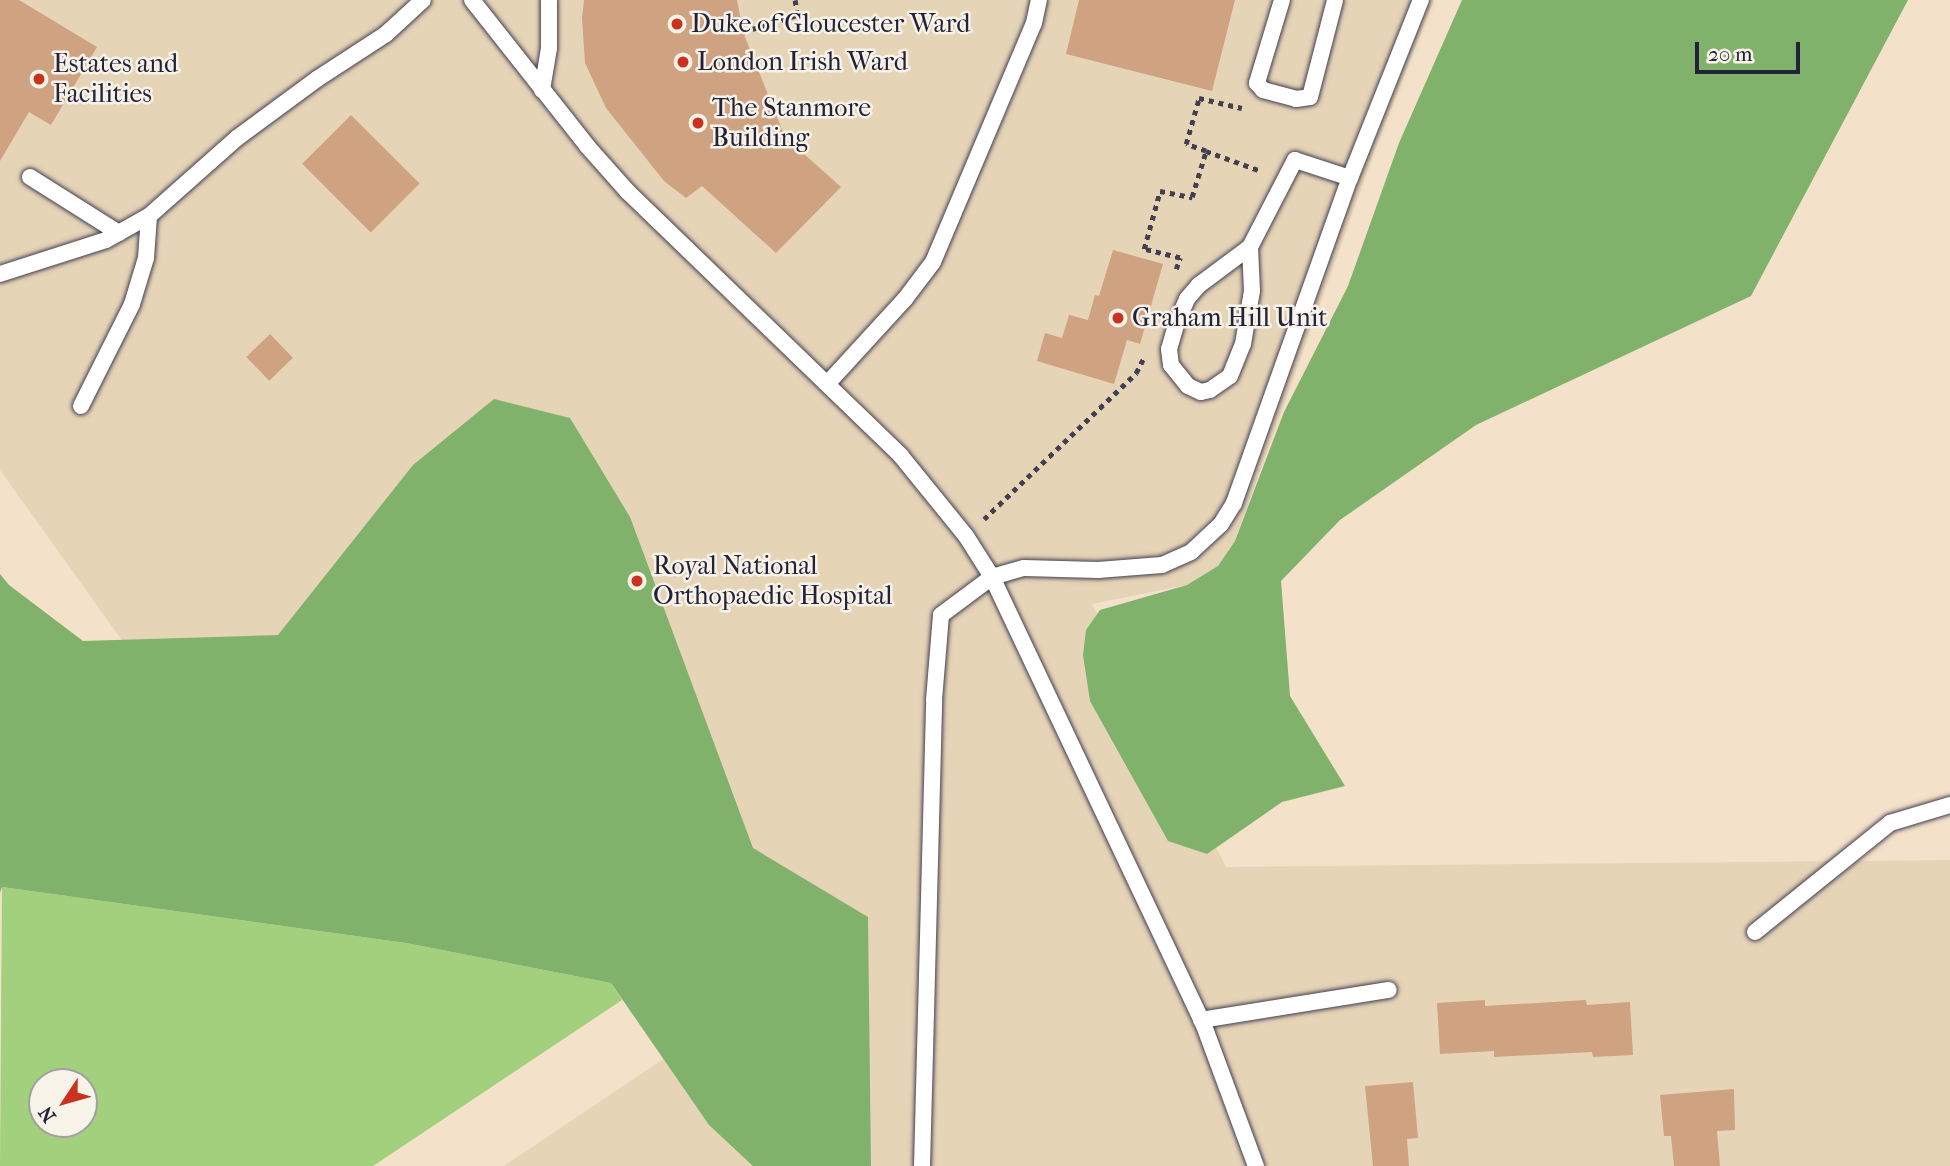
<!DOCTYPE html>
<html>
<head>
<meta charset="utf-8">
<style>
  body { margin:0 }
  #map { position:relative; width:1950px; height:1166px; overflow:hidden; background:#f4e1c9; font-family:"IM FELL French Canon",serif }
  div>[style] { position:absolute }
  .built>* { inset:0; background:#e6d4b7 }
  .green>* { inset:0; background:#a2d07d }
  .forest>* { inset:0; background:#81b26c }
  .building>* { inset:0; background:#cfa281; transform-origin:0 0 }
  .path>* { height:4.5px; margin-top:-2.25px; transform-origin:0; background:repeating-linear-gradient(90deg,#423f50 0 5px,transparent 0 10px) }
  .roads { filter:drop-shadow(0 0 2px #423f50) drop-shadow(0 0 2px #423f50) }
  .service>* { height:16px; margin:-8px; padding:0 8px; transform-origin:8px; border-radius:8px; background:#fff }
  .dots>* { width:19px; height:19px; translate:-50% -50%; box-sizing:border-box; border:4px solid #f7f3e8; border-radius:50% }
  span { translate:-50% -50%; white-space:nowrap; text-align:center; line-height:1.15; -webkit-text-stroke:5px #f7f3e8; paint-order:stroke }
  .poi-label { font-size:26px; color:#22223b }
  .left { translate:0 -50%; text-align:left }
  .north { position:absolute; left:28px; top:1068px; width:70px; height:70px; box-sizing:border-box; background:#f7f3e8; border:2px solid #a29fa3; border-radius:50%; rotate:234deg; font-size:19px; font-weight:700; line-height:28px; text-align:center; color:#22223b }
  .north::after { content:''; display:block; margin:auto; width:24px; height:32px; background:#c8321e; clip-path:polygon(50% 0,100% 100%,50% 72%,0 100%) }
  .scale { position:absolute; left:1695px; top:42px; width:105px; height:32px; box-sizing:border-box; border:4px solid #22223b; border-top:0; padding-left:9px; font-size:21px; line-height:24px; white-space:nowrap; color:#22223b; -webkit-text-stroke:5px #f7f3e8; paint-order:stroke }
</style>
</head>
<body>
<div id="map">
  <div class="built">
    <i style="clip-path:polygon(0 0,1434px 0,1375px 150px,1235px 541px,1218px 566px,1187px 585px,1092px 604px,1226px 867px,1950px 860px,1950px 1166px,504px 1166px,851px 933px,131px 653px,0 470px)"></i>
  </div>
  <div class="green">
    <i style="clip-path:polygon(evenodd,2px 887px,406px 943px,611px 983px,622px 1000px,373px 1166px,0 1166px,2px 887px,42px 1082px,84px 1082px,84px 1124px,42px 1124px,42px 1082px)"></i>
  </div>
  <div class="forest">
    <i style="clip-path:polygon(1462px 0,1908px 0,1751px 296px,1476px 425px,1340px 520px,1281px 581px,1290px 696px,1345px 786px,1282px 802px,1207px 854px,1168px 841px,1090px 701px,1083px 655px,1086px 630px,1100px 610px,1187px 585px,1218px 566px,1235px 541px,1284px 412px,1348px 286px,1399px 143px)"></i>
    <i style="clip-path:polygon(494px 399px,570px 418px,630px 517px,753px 848px,868px 917px,871px 1166px,753px 1166px,709px 1125px,611px 983px,406px 943px,2px 887px,0 893px,0 574px,9px 585px,83px 641px,278px 635px,413px 465px)"></i>
  </div>
  <div class="building">
    <i style="clip-path:polygon(0 0,19px 0,97px 47px,51px 125px,29px 112px,0 161px)"></i>
    <i style="clip-path:polygon(584px 0,737px 0,743px 32px,785px 137px,841px 187px,776px 253px,702px 186px,686px 198px,664px 181px,606px 108px,585px 63px,582px 18px)"></i>
    <i style="clip-path:polygon(1079px 0,1235px 0,1212px 91px,1066px 54px)"></i>
    <i style="left:351px;top:115px;width:97px;height:69px;rotate:45deg"></i>
    <i style="clip-path:polygon(1113px 250px,1163px 264px,1140px 344px,1127px 340px,1114px 384px,1037px 361px,1045px 333px,1062px 338px,1069px 315px,1088px 320px,1095px 295px,1099px 296px)"></i>
    <i style="left:270px;top:334px;width:33px;height:33px;rotate:46deg"></i>
    <i style="clip-path:polygon(1485px 1000px,1485px 1006px,1586px 1000px,1587px 1005px,1630px 1002px,1633px 1055px,1593px 1057px,1592px 1052px,1494px 1057px,1494px 1051px,1440px 1054px,1437px 1003px)"></i>
    <i style="clip-path:polygon(1413px 1082px,1418px 1138px,1407px 1139px,1409px 1166px,1373px 1166px,1365px 1086px)"></i>
    <i style="clip-path:polygon(1734px 1089px,1735px 1130px,1717px 1131px,1720px 1166px,1674px 1166px,1671px 1136px,1664px 1136px,1660px 1095px)"></i>
  </div>
  <div class="path">
    <i style="left:743px;top:32px;width:57px;rotate:-17.5deg"></i>
    <i style="left:797px;top:15px;width:15px;rotate:-98deg"></i>
    <i style="left:1206px;top:151px;width:59px;rotate:20deg"></i>
    <i style="left:1176px;top:269px;width:12px;rotate:-70deg"></i>
    <i style="left:1180px;top:258px;width:37px;rotate:-166deg"></i>
    <i style="left:1144px;top:249px;width:60px;rotate:-74.6deg"></i>
    <i style="left:1160px;top:191px;width:33px;rotate:11deg"></i>
    <i style="left:1192px;top:197px;width:48px;rotate:-73.1deg"></i>
    <i style="left:1206px;top:151px;width:21px;rotate:-161deg"></i>
    <i style="left:1186px;top:144px;width:48px;rotate:-74.2deg"></i>
    <i style="left:1199px;top:98px;width:44px;rotate:13.1deg"></i>
    <i style="left:984px;top:519px;width:211px;rotate:-43.8deg"></i>
    <i style="left:1136px;top:373px;width:16px;rotate:-63deg"></i>
  </div>
  <div class="roads">
    <div class="service">
      <i style="left:472px;top:0;width:187px;rotate:51.7deg"></i>
      <i style="left:588px;top:147px;width:59px;rotate:48.4deg"></i>
      <i style="left:627px;top:191px;width:381px;rotate:44deg"></i>
      <i style="left:901px;top:456px;width:103px;rotate:50.9deg"></i>
      <i style="left:966px;top:536px;width:49px;rotate:57.6deg"></i>
      <i style="left:992px;top:577px;width:493px;rotate:64.7deg"></i>
      <i style="left:1203px;top:1023px;width:153px;rotate:69.7deg"></i>
      <i style="left:1282px;top:0;width:87px;rotate:106.8deg"></i>
      <i style="left:1257px;top:83px;width:9px;rotate:49deg"></i>
      <i style="left:1263px;top:90px;width:34px;rotate:15deg"></i>
      <i style="left:1296px;top:99px;width:14px;rotate:-8deg"></i>
      <i style="left:1310px;top:97px;width:100px;rotate:-75.5deg"></i>
      <i style="left:542px;top:90px;width:43px;rotate:-80.5deg"></i>
      <i style="left:549px;top:48px;width:48px;rotate:-90deg"></i>
      <i style="left:30px;top:177px;width:105px;rotate:32.2deg"></i>
      <i style="left:1250px;top:247px;width:64px;rotate:143.3deg"></i>
      <i style="left:1199px;top:285px;width:18px;rotate:131deg"></i>
      <i style="left:1187px;top:299px;width:28px;rotate:113deg"></i>
      <i style="left:1176px;top:325px;width:25px;rotate:106deg"></i>
      <i style="left:1169px;top:349px;width:16px;rotate:83deg"></i>
      <i style="left:1171px;top:365px;width:27px;rotate:51deg"></i>
      <i style="left:1188px;top:386px;width:14px;rotate:25deg"></i>
      <i style="left:1201px;top:392px;width:9px;rotate:-13deg"></i>
      <i style="left:1210px;top:390px;width:24px;rotate:-35deg"></i>
      <i style="left:1230px;top:376px;width:35px;rotate:-68deg"></i>
      <i style="left:1243px;top:344px;width:54px;rotate:-80.4deg"></i>
      <i style="left:1252px;top:291px;width:44px;rotate:-92.6deg"></i>
      <i style="left:1250px;top:247px;width:98px;rotate:-62.7deg"></i>
      <i style="left:1295px;top:160px;width:58px;rotate:18.1deg"></i>
      <i style="left:0;top:274px;width:111px;rotate:-17.8deg"></i>
      <i style="left:106px;top:240px;width:49px;rotate:-29.2deg"></i>
      <i style="left:149px;top:216px;width:118px;rotate:-41.6deg"></i>
      <i style="left:237px;top:138px;width:99px;rotate:-36.4deg"></i>
      <i style="left:317px;top:79px;width:82px;rotate:-33.1deg"></i>
      <i style="left:386px;top:34px;width:50px;rotate:-42.6deg"></i>
      <i style="left:828px;top:383px;width:114px;rotate:-47.5deg"></i>
      <i style="left:905px;top:299px;width:46px;rotate:-52.9deg"></i>
      <i style="left:933px;top:262px;width:259px;rotate:-67.1deg"></i>
      <i style="left:1034px;top:23px;width:24px;rotate:-78deg"></i>
      <i style="left:81px;top:406px;width:114px;rotate:-63.4deg"></i>
      <i style="left:132px;top:304px;width:48px;rotate:-73.1deg"></i>
      <i style="left:146px;top:258px;width:42px;rotate:-85.9deg"></i>
      <i style="left:1755px;top:932px;width:174px;rotate:-38.9deg"></i>
      <i style="left:1890px;top:823px;width:63px;rotate:-16.7deg"></i>
      <i style="left:1201px;top:1020px;width:190px;rotate:-9.1deg"></i>
      <i style="left:922px;top:1166px;width:466px;rotate:-88.5deg"></i>
      <i style="left:934px;top:700px;width:85px;rotate:-85.3deg"></i>
      <i style="left:941px;top:615px;width:64px;rotate:-36.7deg"></i>
      <i style="left:992px;top:577px;width:33px;rotate:-16deg"></i>
      <i style="left:1024px;top:568px;width:74px;rotate:1.5deg"></i>
      <i style="left:1098px;top:570px;width:64px;rotate:-4.5deg"></i>
      <i style="left:1162px;top:565px;width:32px;rotate:-24deg"></i>
      <i style="left:1191px;top:552px;width:41px;rotate:-43deg"></i>
      <i style="left:1221px;top:524px;width:25px;rotate:-58deg"></i>
      <i style="left:1234px;top:503px;width:345px;rotate:-70.4deg"></i>
      <i style="left:1350px;top:178px;width:192px;rotate:-68.3deg"></i>
    </div>
  </div>
  <div class="dots">
    <i style="left:677px;top:24px;background:#c8321e"></i>
    <i style="left:683px;top:62px;background:#c8321e"></i>
    <i style="left:39px;top:79px;background:#c8321e"></i>
    <i style="left:698px;top:123px;background:#c8321e"></i>
    <i style="left:1118px;top:318px;background:#c8321e"></i>
    <i style="left:637px;top:581px;background:#c8321e"></i>
  </div>
  <div class="poi-label">
    <span class="left" style="left:691px;top:24px">Duke of Gloucester Ward</span>
    <span class="left" style="left:697px;top:62px">London Irish Ward</span>
    <span class="left" style="left:53px;top:79px">Estates and<br>Facilities</span>
    <span class="left" style="left:712px;top:123px">The Stanmore<br>Building</span>
    <span class="left" style="left:1132px;top:318px">Graham Hill Unit</span>
    <span class="left" style="left:653px;top:581px">Royal National<br>Orthopaedic Hospital</span>
  </div>
  <div class="north">N</div>
  <div class="scale">20 m</div>
</div>
</body>
</html>
